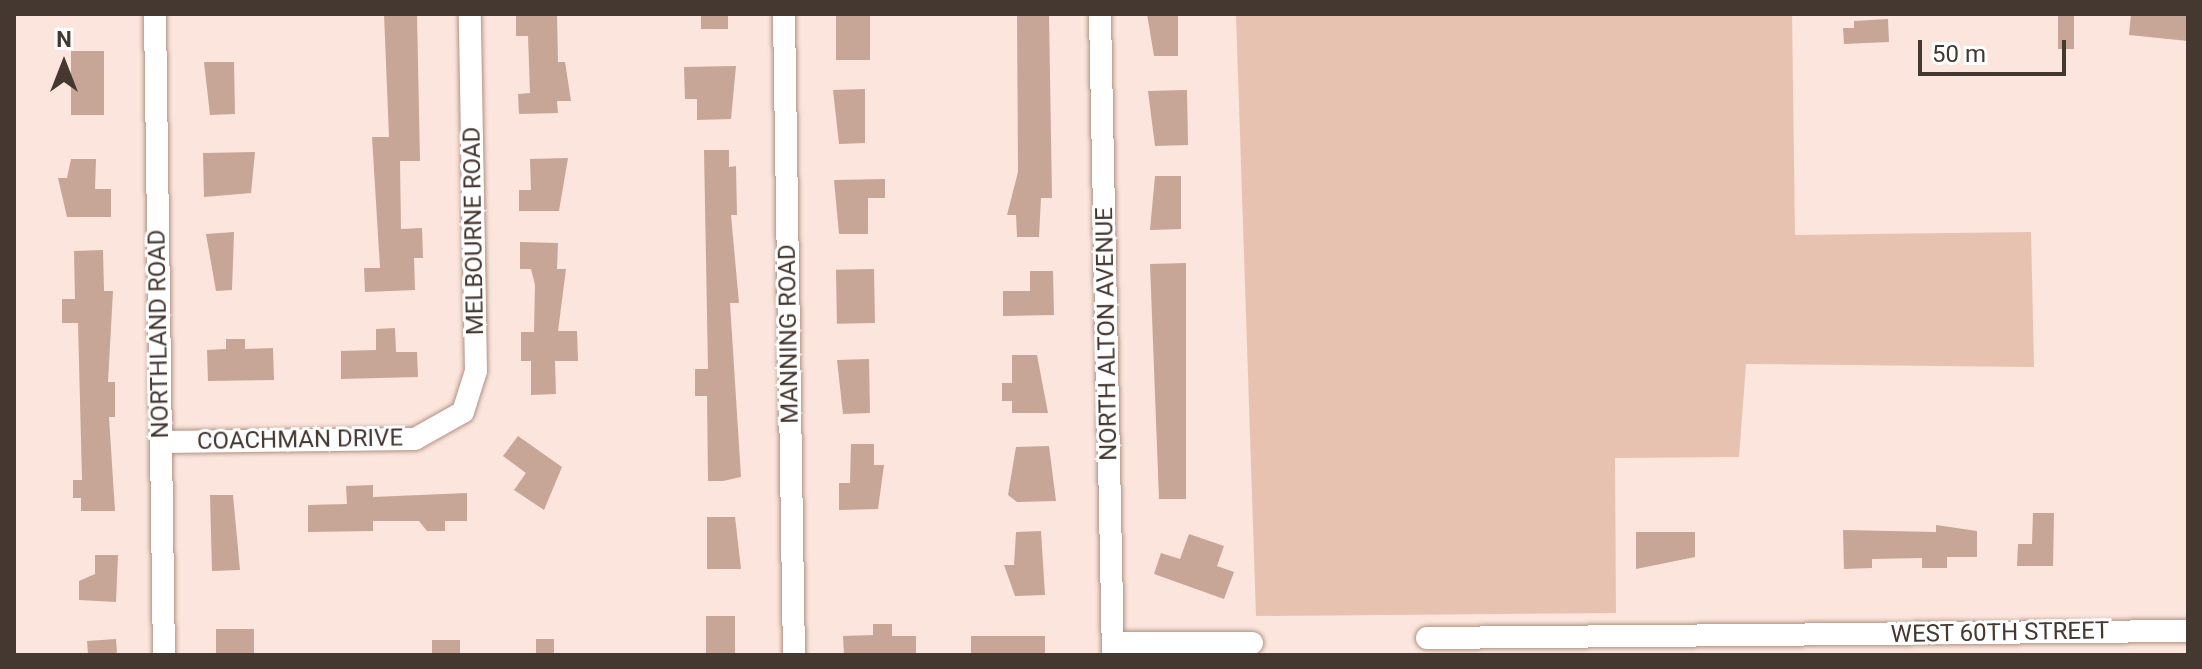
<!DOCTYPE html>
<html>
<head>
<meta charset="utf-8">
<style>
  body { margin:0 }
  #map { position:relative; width:2202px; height:669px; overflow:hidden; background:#fbe5dc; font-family:Roboto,sans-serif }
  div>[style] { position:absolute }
  .green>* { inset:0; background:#e7c2b1 }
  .building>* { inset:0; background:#c7a697; transform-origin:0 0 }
  .roads { filter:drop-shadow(0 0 2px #b19082) drop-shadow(0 0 2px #b19082) }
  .minor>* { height:22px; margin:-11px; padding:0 11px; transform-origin:11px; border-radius:11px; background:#fff }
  span { translate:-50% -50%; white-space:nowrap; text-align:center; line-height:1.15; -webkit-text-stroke:6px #fff; paint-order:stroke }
  .street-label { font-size:24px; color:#453831 }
  .frame { position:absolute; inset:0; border:16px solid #453831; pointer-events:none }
  .north { position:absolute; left:24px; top:24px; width:80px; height:80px; -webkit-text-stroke:6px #fff; paint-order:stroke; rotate:0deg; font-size:22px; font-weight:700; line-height:32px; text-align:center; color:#453831 }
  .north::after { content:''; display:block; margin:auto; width:28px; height:36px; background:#453831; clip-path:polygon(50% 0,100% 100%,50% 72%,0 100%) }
  .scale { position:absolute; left:1918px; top:40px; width:148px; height:36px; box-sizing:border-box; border:4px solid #453831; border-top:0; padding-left:10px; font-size:24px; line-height:28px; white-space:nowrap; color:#453831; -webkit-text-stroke:6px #fff; paint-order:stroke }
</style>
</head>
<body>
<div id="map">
  <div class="green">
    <i style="clip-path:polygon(1236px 14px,1792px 14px,1795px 235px,2031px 232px,2034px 367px,1746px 364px,1739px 457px,1615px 458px,1616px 613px,1256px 616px)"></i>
  </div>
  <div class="building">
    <i style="clip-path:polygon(384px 14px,417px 14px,420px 161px,400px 161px,401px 229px,422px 228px,423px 258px,414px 258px,415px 290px,365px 292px,364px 268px,380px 268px,372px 137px,389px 137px)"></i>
    <i style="clip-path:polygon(516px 14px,557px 14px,558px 62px,565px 62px,571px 101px,557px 101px,558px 113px,519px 114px,518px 94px,530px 93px,528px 36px,516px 36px)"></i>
    <i style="left:701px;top:14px;width:27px;height:15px"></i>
    <i style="left:836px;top:14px;width:34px;height:46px"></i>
    <i style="clip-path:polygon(1017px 14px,1049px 14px,1052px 198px,1041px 198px,1039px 237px,1017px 237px,1016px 215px,1007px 215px,1018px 172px)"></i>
    <i style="clip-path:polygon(1147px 14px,1178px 14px,1178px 56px,1154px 56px)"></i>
    <i style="left:2058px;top:14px;width:16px;height:35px"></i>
    <i style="clip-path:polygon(2131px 14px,2188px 14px,2188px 41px,2129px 35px)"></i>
    <i style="clip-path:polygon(1888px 19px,1889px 42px,1844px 44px,1843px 28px,1854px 28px,1854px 21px)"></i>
    <i style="left:71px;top:51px;width:33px;height:64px"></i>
    <i style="clip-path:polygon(204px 62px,234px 62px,235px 114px,210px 115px)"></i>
    <i style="clip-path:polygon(736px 66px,731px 119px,697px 120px,697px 99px,685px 99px,684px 67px)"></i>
    <i style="clip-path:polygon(865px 89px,865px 143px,839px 144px,833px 90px)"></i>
    <i style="clip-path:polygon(1187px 90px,1188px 145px,1155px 146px,1148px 91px)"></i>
    <i style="clip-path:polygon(704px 150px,729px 150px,729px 167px,736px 166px,737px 215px,731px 215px,739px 303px,730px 303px,741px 477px,723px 481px,708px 481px,707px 396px,695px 396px,695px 369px,708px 369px)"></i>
    <i style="clip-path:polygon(255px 152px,251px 193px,204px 197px,203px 153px)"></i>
    <i style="clip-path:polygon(568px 158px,559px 211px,519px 211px,519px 190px,531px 190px,530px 159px)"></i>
    <i style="clip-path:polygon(71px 159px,96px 159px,95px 189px,111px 189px,111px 217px,67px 217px,58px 178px,67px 178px)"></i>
    <i style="clip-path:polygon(1155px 176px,1181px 176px,1181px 229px,1150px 230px)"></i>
    <i style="clip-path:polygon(885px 179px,885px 198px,868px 198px,868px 234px,839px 234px,834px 180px)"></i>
    <i style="clip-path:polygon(234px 232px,232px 290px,216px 291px,206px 234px)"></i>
    <i style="clip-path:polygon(520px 242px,558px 243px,557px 269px,566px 269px,558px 331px,577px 331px,578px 361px,555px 361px,556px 394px,531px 395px,531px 361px,521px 361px,521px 332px,534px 332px,535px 285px,531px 269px,520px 269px)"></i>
    <i style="clip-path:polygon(103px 250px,104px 291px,113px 291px,108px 382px,115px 382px,115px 417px,109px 417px,115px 511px,81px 511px,81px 498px,73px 498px,73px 480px,82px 480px,78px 323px,62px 323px,62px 299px,75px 299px,74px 251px)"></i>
    <i style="clip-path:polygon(1186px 263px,1186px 499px,1159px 499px,1150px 264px)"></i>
    <i style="left:874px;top:269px;width:54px;height:38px;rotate:89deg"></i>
    <i style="clip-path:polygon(1030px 271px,1053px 271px,1054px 315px,1003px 316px,1003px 291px,1030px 291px)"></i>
    <i style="clip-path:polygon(395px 328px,396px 352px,417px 352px,418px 377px,341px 379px,341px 351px,376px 350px,376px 329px)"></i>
    <i style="clip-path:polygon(226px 339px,245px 339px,245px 349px,273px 348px,274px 380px,208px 381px,207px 350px,226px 349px)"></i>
    <i style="clip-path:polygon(1012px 355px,1037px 355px,1048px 413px,1012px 413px,1012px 401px,1002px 401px,1002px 383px,1012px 383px)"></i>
    <i style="clip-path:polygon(869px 359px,870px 413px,843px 414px,837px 360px)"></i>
    <i style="clip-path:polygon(518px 436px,562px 467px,544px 510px,514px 490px,526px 473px,503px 456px)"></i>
    <i style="clip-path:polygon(851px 444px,874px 444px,874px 465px,884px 465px,878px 509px,839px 510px,839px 483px,850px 483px)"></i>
    <i style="clip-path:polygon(1049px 446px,1056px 501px,1017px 502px,1008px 495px,1016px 447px)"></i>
    <i style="clip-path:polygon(373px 485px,373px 497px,467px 493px,467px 521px,445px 521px,445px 531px,427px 531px,419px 521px,373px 521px,373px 531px,308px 532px,308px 505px,347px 504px,346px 486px)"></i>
    <i style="clip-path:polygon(210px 495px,233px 495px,240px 570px,212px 571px)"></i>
    <i style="clip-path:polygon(2033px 513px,2054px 513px,2053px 566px,2017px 566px,2018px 544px,2032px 544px)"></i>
    <i style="clip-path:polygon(707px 517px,735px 517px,741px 569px,707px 569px)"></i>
    <i style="clip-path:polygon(1936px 525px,1977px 531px,1977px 557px,1947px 557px,1947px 568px,1922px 568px,1922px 558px,1872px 559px,1872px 568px,1844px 569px,1843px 530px,1936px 532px)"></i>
    <i style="clip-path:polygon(1041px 531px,1045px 595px,1015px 596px,1004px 565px,1014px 565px,1016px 532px)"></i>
    <i style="clip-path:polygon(1636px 532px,1695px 532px,1695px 557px,1636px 569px)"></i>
    <i style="clip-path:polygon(1189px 534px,1224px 546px,1217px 566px,1234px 572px,1224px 599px,1154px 574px,1161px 553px,1180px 559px)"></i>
    <i style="clip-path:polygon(95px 555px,118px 555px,116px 602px,79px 600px,79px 581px,95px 574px)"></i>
    <i style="left:735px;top:616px;width:39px;height:29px;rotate:90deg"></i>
    <i style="clip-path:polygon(873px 624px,892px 624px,892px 636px,916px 636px,916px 655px,844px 655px,843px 636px,873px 635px)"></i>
    <i style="left:216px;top:629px;width:38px;height:26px"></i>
    <i style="left:1045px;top:636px;width:19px;height:74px;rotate:90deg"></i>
    <i style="left:116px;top:639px;width:16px;height:29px;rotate:86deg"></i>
    <i style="left:536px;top:639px;width:18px;height:16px"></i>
    <i style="left:432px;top:640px;width:28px;height:15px"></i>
  </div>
  <div class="roads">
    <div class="minor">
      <i style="left:155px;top:14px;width:641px;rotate:89.2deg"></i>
      <i style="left:784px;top:14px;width:641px;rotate:89.11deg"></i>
      <i style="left:1100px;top:14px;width:641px;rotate:88.84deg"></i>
      <i style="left:161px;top:442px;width:254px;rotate:-0.7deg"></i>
      <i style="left:415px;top:439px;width:55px;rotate:-29.4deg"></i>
      <i style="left:463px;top:412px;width:43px;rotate:-72.4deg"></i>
      <i style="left:476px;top:371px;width:357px;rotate:-91deg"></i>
      <i style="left:1427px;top:638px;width:761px;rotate:-0.53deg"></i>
      <i style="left:1113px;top:643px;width:139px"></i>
    </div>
  </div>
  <div class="street-label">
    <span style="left:474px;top:231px;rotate:-91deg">MELBOURNE ROAD</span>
    <span style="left:159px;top:334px;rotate:-91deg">NORTHLAND ROAD</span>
    <span style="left:789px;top:334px;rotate:-91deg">MANNING ROAD</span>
    <span style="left:1107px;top:334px;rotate:-91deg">NORTH ALTON AVENUE</span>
    <span style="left:300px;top:440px;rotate:-1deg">COACHMAN DRIVE</span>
    <span style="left:2000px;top:633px;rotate:-1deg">WEST 60TH STREET</span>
  </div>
  <div class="frame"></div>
  <div class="north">N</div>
  <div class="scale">50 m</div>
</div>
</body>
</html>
